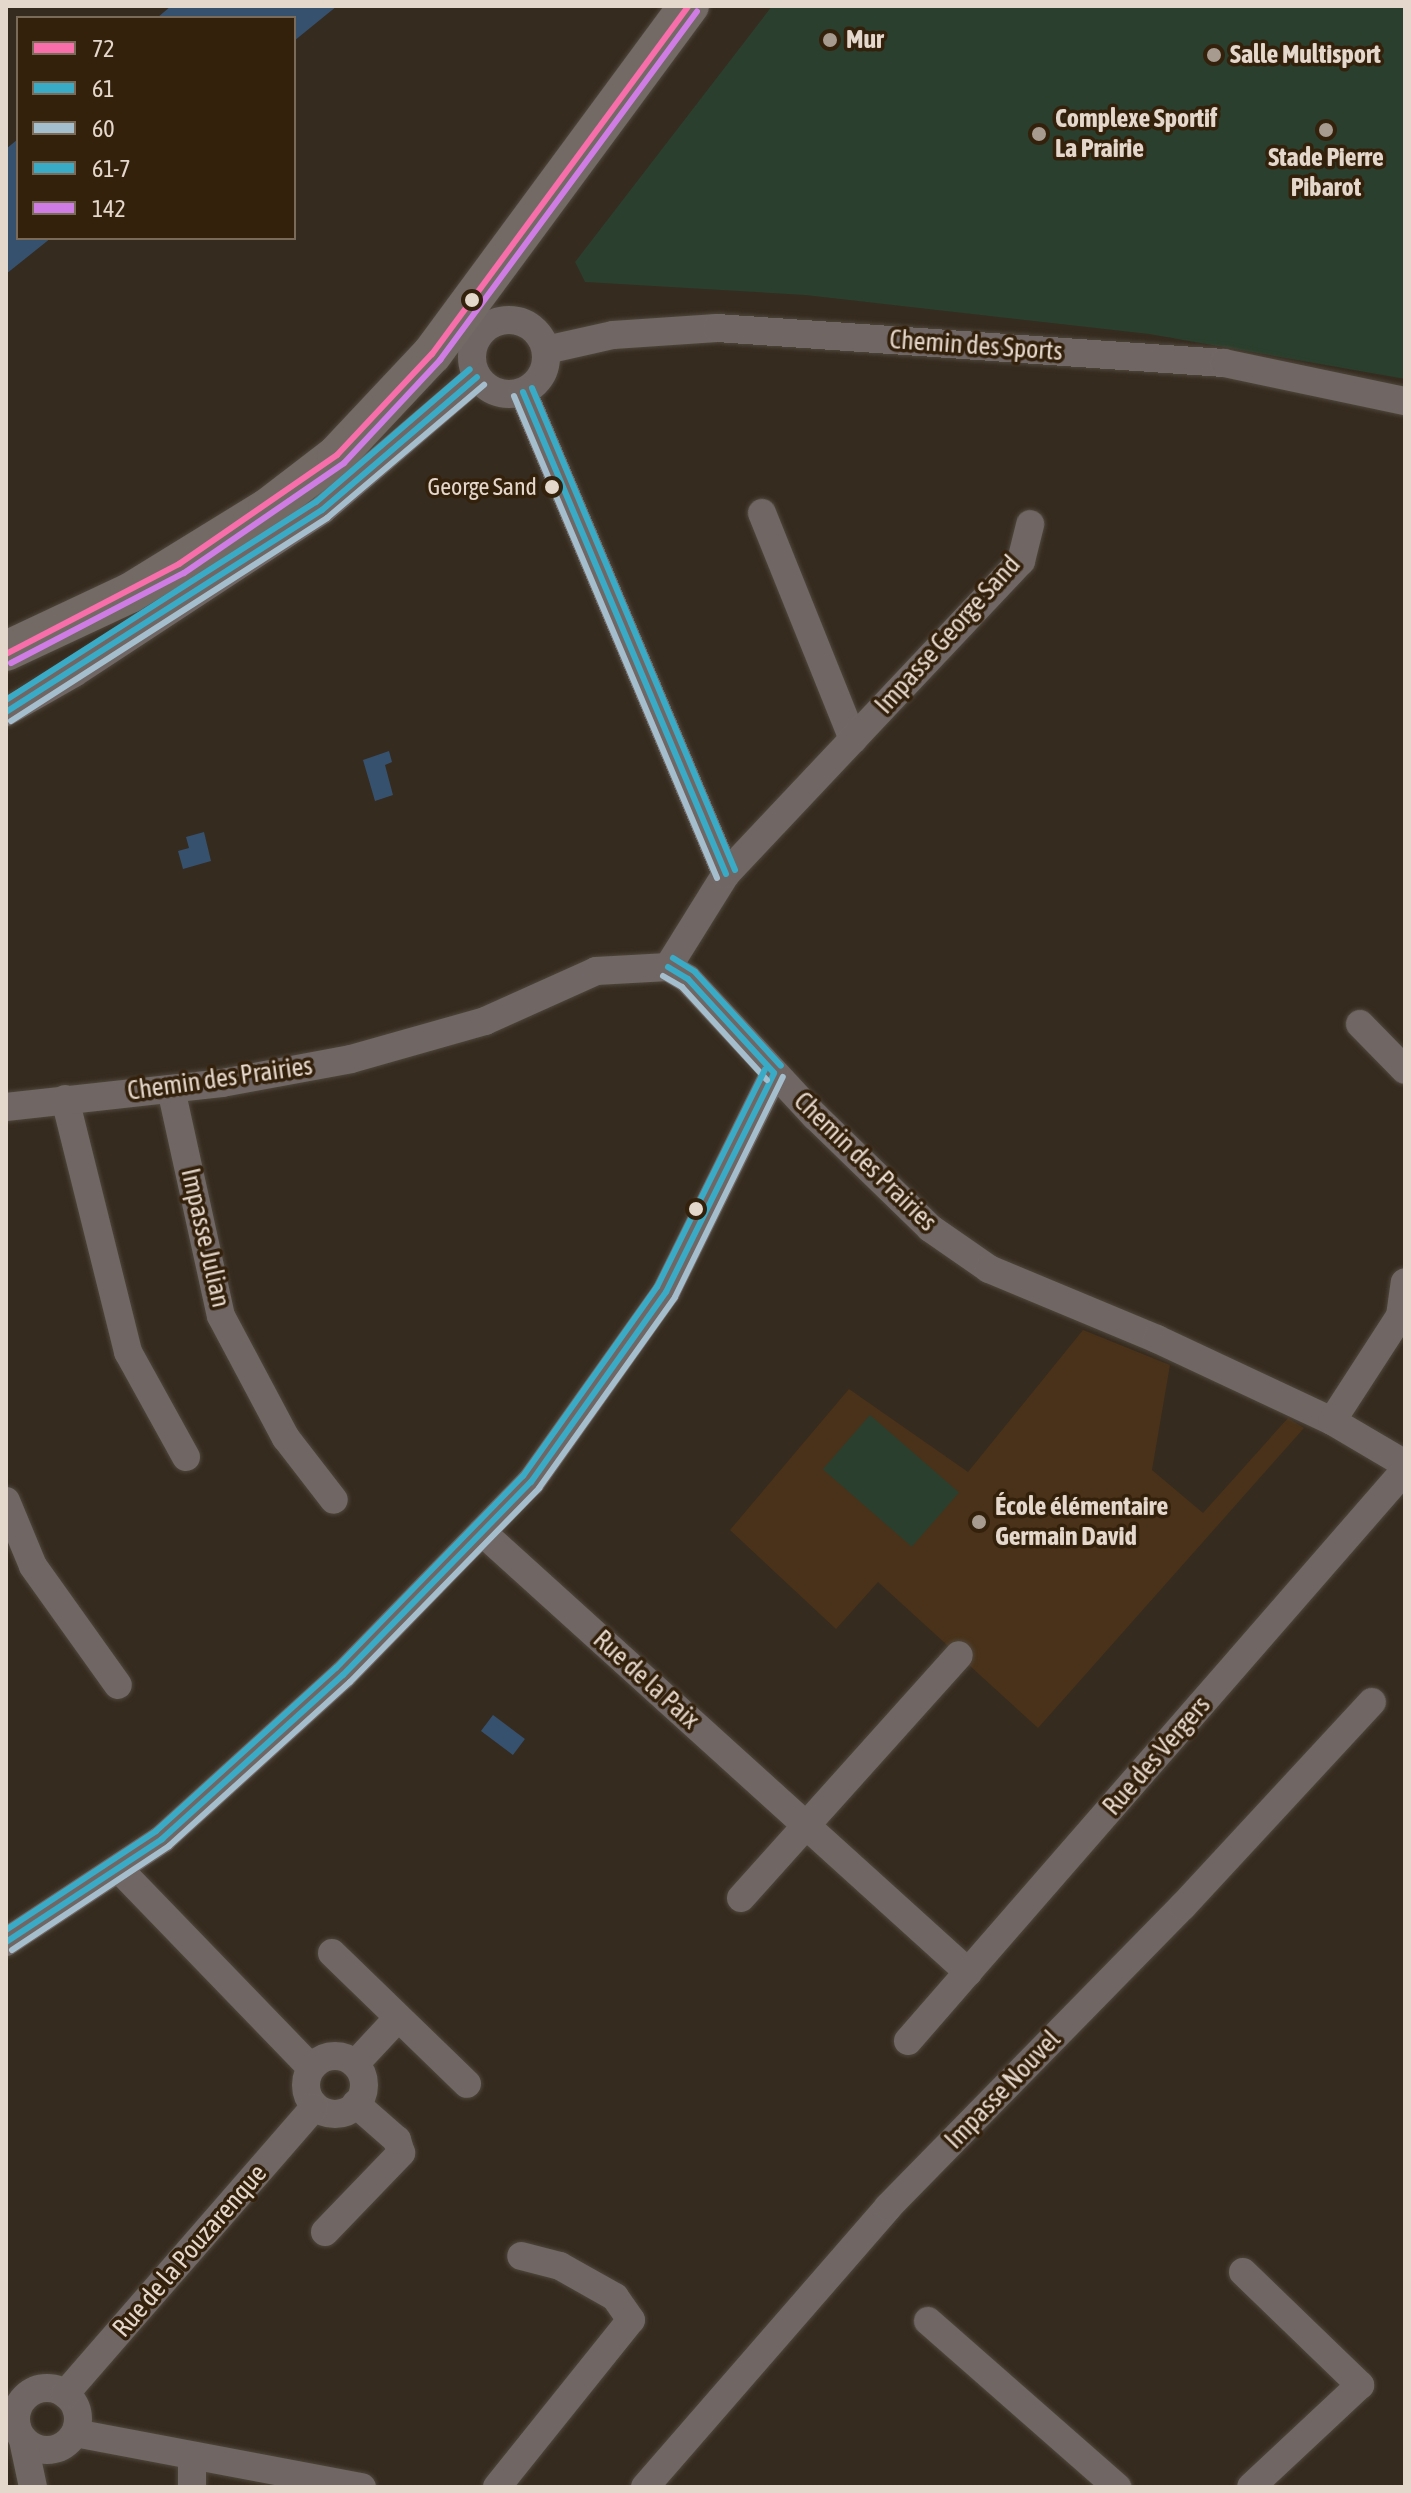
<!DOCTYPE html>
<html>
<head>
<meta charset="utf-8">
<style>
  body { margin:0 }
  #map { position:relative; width:1411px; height:2493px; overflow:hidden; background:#362b1f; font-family:"Asap Condensed",sans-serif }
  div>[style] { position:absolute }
  .built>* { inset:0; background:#493219 }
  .green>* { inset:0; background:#2a3f2d; transform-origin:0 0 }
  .water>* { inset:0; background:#36516e; transform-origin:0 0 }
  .roads { filter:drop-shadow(0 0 2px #50473c) drop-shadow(0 0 2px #50473c) }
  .street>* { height:28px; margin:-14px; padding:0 14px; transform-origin:14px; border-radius:14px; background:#706765 }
  .street>.ring { margin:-14px; padding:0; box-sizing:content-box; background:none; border:28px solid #706765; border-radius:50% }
  .secondary>* { height:40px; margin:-20px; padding:0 20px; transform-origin:20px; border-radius:20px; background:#736965 }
  .bus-1>* { height:6px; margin:-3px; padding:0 3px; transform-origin:3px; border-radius:3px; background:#f76eab }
  .bus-2>* { height:6px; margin:-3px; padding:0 3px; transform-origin:3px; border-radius:3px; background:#3aabc7 }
  .bus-3>* { height:6px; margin:-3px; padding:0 3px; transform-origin:3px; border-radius:3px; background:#a5becd }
  .bus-4>* { height:6px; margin:-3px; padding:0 3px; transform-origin:3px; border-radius:3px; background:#3aabc7 }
  .bus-5>* { height:6px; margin:-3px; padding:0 3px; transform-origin:3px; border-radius:3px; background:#cf7de5 }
  .dots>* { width:22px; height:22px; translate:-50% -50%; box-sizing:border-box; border:4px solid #34210c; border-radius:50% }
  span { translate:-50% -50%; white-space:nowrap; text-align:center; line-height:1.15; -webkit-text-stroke:7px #34210c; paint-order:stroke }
  .bus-label { font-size:24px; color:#e4d7cb }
  .right { translate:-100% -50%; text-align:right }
  .poi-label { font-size:26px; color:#e4d7cb; font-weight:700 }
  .left { translate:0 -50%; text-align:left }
  .street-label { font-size:26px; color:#e4d7cb }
  .frame { position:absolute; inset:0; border:8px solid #e4d7cb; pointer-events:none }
  .legend { position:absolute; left:16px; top:16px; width:280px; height:224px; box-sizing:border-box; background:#34210c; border:2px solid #7a6a58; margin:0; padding:10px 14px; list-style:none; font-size:24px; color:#e4d7cb }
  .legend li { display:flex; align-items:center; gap:16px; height:40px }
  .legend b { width:40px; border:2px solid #7a6a58 }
</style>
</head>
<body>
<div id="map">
  <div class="built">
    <i style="clip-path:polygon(1083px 1330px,1170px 1365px,1152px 1470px,1203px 1513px,1288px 1418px,1304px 1428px,1038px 1728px,878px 1582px,836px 1629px,730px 1530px,849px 1389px,968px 1472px)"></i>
  </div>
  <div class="green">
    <i style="clip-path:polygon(772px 6px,1405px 6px,1405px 379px,1149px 334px,805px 295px,585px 282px,575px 262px)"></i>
    <i style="left:870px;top:1415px;width:118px;height:72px;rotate:41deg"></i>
  </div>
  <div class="water">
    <i style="clip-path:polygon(171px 6px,337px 6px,294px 41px,294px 18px,157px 18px)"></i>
    <i style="clip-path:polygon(18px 139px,18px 238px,51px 238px,6px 274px,6px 149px)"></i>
    <i style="clip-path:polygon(389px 751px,392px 762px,385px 765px,393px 795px,375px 801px,363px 760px)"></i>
    <i style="clip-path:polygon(204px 832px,211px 861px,183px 869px,178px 851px,189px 848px,186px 837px)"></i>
    <i style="left:493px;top:1715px;width:40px;height:20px;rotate:37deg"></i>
  </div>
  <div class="roads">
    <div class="street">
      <i class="ring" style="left:472px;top:320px;width:46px;height:46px"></i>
      <i style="left:546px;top:350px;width:69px;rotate:-12.6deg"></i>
      <i style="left:613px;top:335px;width:104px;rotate:-3.9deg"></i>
      <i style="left:717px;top:328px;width:508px;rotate:3.95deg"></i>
      <i style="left:1224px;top:363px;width:185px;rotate:11.9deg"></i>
      <i style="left:523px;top:392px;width:523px;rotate:67.16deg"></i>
      <i style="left:762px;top:513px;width:244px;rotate:68.1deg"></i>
      <i style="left:6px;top:712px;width:78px;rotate:-29.8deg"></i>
      <i style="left:74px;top:673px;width:297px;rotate:-33.3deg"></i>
      <i style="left:322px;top:510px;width:204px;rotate:-40.6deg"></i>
      <i style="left:668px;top:967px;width:110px;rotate:-58.1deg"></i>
      <i style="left:726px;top:874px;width:430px;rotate:-46.7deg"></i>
      <i style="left:1021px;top:561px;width:38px;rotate:-76deg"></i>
      <i style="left:1360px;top:1024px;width:64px;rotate:45.6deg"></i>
      <i style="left:171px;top:1089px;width:232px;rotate:77.6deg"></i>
      <i style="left:221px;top:1316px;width:138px;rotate:62deg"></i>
      <i style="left:286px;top:1438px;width:78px;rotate:52.3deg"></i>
      <i style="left:65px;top:1099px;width:261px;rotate:76deg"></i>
      <i style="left:128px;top:1352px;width:120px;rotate:61.1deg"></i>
      <i style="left:6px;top:1107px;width:217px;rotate:-6.3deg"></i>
      <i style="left:222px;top:1083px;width:131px;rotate:-10.5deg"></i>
      <i style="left:351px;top:1059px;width:139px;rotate:-15.8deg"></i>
      <i style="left:485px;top:1021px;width:122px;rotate:-24.2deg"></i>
      <i style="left:596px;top:971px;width:72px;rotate:-3.2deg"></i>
      <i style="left:668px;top:967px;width:23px;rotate:31deg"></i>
      <i style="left:688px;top:979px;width:187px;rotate:47.2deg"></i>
      <i style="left:815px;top:1116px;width:161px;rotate:44.2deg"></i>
      <i style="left:930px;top:1228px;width:72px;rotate:34.8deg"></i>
      <i style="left:989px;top:1269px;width:182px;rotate:22.6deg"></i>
      <i style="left:1157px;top:1339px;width:193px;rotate:25.1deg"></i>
      <i style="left:1332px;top:1421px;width:85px;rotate:30.5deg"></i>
      <i style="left:1332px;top:1421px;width:125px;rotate:-57.1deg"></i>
      <i style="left:1400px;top:1316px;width:34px;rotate:-82deg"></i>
      <i style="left:6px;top:1501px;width:70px;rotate:67.4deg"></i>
      <i style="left:33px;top:1566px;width:146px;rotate:54.5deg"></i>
      <i style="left:482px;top:1532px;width:656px;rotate:42.16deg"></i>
      <i style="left:119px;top:1869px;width:275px;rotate:46deg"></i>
      <i style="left:741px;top:1898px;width:326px;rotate:-48.1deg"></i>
      <i style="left:6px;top:1942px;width:187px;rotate:-33.4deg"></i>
      <i style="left:162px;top:1839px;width:244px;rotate:-42.2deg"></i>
      <i style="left:343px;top:1675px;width:269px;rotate:-45.8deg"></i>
      <i style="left:531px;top:1482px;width:233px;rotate:-54.6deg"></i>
      <i style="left:666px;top:1292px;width:244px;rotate:-63.7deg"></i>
      <i style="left:332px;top:1953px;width:188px;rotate:44.1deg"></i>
      <i style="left:908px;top:2041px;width:757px;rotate:-48.96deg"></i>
      <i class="ring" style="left:306px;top:2056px;width:30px;height:30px"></i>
      <i style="left:356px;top:2063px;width:62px;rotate:-47deg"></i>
      <i style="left:325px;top:2232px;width:110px;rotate:-46.1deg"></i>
      <i style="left:401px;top:2153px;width:14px;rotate:-107deg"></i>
      <i style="left:397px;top:2140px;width:55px;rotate:-138.7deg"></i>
      <i style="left:1243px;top:2272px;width:163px;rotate:44deg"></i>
      <i style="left:1360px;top:2385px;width:149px;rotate:136.9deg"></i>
      <i style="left:928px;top:2321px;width:252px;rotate:41.3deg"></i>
      <i class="ring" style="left:16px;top:2388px;width:34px;height:34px"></i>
      <i style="left:65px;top:2394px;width:379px;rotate:-49deg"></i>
      <i style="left:75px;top:2433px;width:292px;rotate:10.7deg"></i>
      <i style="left:23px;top:2440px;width:48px;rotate:78deg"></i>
      <i style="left:192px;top:2487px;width:31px;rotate:-90deg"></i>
      <i style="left:497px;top:2487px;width:214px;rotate:-51.3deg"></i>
      <i style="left:631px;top:2320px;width:28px;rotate:-125deg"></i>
      <i style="left:615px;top:2297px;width:63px;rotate:-150.6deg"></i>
      <i style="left:560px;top:2266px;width:40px;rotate:-165.6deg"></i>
      <i style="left:645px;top:2487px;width:371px;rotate:-49deg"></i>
      <i style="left:888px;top:2207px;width:421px;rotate:-45.6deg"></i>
      <i style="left:1183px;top:1906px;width:278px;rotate:-47.2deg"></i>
    </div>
    <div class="secondary">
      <i style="left:6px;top:651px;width:137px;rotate:-25.1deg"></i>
      <i style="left:130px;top:593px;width:162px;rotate:-31.6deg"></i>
      <i style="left:268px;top:508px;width:87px;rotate:-37.5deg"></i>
      <i style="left:337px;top:455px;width:139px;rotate:-46.8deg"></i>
      <i style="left:432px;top:354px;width:433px;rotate:-53.6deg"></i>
    </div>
  </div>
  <div class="bus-1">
    <i style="left:6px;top:654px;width:195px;rotate:-27.5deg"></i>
    <i style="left:179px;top:564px;width:192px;rotate:-34.6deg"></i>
    <i style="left:337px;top:455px;width:139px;rotate:-46.8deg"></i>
    <i style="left:432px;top:354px;width:433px;rotate:-53.6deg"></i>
  </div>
  <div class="bus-2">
    <i style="left:523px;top:392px;width:523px;rotate:67.16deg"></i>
    <i style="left:6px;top:712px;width:375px;rotate:-32.6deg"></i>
    <i style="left:322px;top:510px;width:204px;rotate:-40.6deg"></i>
    <i style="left:668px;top:967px;width:23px;rotate:31deg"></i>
    <i style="left:688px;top:979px;width:127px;rotate:47.5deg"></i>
    <i style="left:6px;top:1942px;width:187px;rotate:-33.4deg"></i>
    <i style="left:162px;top:1839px;width:244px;rotate:-42.2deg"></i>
    <i style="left:343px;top:1675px;width:269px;rotate:-45.8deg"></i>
    <i style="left:531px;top:1482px;width:233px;rotate:-54.6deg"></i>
    <i style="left:666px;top:1292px;width:244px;rotate:-63.7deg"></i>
  </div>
  <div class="bus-3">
    <i style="left:514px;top:396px;width:523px;rotate:67.16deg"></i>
    <i style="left:11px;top:721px;width:376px;rotate:-32.7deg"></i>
    <i style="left:327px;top:518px;width:206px;rotate:-40.3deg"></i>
    <i style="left:663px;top:976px;width:22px;rotate:30deg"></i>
    <i style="left:682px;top:987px;width:126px;rotate:47.6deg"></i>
    <i style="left:12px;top:1950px;width:188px;rotate:-33.5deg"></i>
    <i style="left:169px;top:1846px;width:244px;rotate:-42.2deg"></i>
    <i style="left:350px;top:1682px;width:271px;rotate:-45.7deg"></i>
    <i style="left:539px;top:1488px;width:234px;rotate:-54.5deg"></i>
    <i style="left:675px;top:1297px;width:245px;rotate:-63.9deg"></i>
  </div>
  <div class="bus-4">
    <i style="left:532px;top:388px;width:523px;rotate:67.16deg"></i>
    <i style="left:6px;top:700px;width:368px;rotate:-32.6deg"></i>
    <i style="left:316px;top:502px;width:203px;rotate:-40.8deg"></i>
    <i style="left:673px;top:958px;width:26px;rotate:32deg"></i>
    <i style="left:695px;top:972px;width:127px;rotate:47.5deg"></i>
    <i style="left:6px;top:1930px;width:180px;rotate:-33.4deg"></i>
    <i style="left:156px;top:1831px;width:243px;rotate:-42.2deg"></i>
    <i style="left:336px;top:1668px;width:268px;rotate:-45.8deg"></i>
    <i style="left:523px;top:1476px;width:232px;rotate:-54.7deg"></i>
    <i style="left:657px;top:1287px;width:243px;rotate:-63.6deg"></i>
  </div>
  <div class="bus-5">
    <i style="left:11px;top:663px;width:195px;rotate:-27.5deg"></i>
    <i style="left:184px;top:573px;width:194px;rotate:-34.5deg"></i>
    <i style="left:344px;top:463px;width:141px;rotate:-47deg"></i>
    <i style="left:440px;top:360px;width:433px;rotate:-53.6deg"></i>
  </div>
  <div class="dots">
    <i style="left:830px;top:40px;background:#a79b8f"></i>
    <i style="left:1214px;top:55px;background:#a79b8f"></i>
    <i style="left:1326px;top:130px;background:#a79b8f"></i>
    <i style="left:1039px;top:134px;background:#a79b8f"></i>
    <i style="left:472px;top:300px;background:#e4d7cb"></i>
    <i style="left:552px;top:487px;background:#e4d7cb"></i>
    <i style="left:696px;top:1209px;background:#e4d7cb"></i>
    <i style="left:979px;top:1522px;background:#a79b8f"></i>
  </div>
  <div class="bus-label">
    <span class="right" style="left:537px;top:487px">George Sand</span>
  </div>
  <div class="poi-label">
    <span class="left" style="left:846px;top:40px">Mur</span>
    <span class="left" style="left:1230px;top:55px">Salle Multisport</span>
    <span class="left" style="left:1055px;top:134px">Complexe Sportif<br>La Prairie</span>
    <span style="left:1326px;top:173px">Stade Pierre<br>Pibarot</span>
    <span class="left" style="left:995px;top:1522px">École élémentaire<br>Germain David</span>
  </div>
  <div class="street-label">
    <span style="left:976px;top:346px;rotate:4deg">Chemin des Sports</span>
    <span style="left:948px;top:635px;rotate:-48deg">Impasse George Sand</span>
    <span style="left:220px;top:1079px;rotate:-8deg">Chemin des Prairies</span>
    <span style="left:865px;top:1162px;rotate:44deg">Chemin des Prairies</span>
    <span style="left:205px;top:1238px;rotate:77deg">Impasse Julian</span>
    <span style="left:646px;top:1680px;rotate:42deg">Rue de la Paix</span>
    <span style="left:1157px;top:1756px;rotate:-49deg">Rue des Vergers</span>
    <span style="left:1003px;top:2090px;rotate:-46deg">Impasse Nouvel</span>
    <span style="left:190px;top:2251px;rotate:-49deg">Rue de la Pouzarenque</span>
  </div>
  <div class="frame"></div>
  <ul class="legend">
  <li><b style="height:10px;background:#f76eab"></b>72</li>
  <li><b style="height:10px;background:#3aabc7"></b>61</li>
  <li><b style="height:10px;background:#a5becd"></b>60</li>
  <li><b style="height:10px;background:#3aabc7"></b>61-7</li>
  <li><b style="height:10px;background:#cf7de5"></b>142</li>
  </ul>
</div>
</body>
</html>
